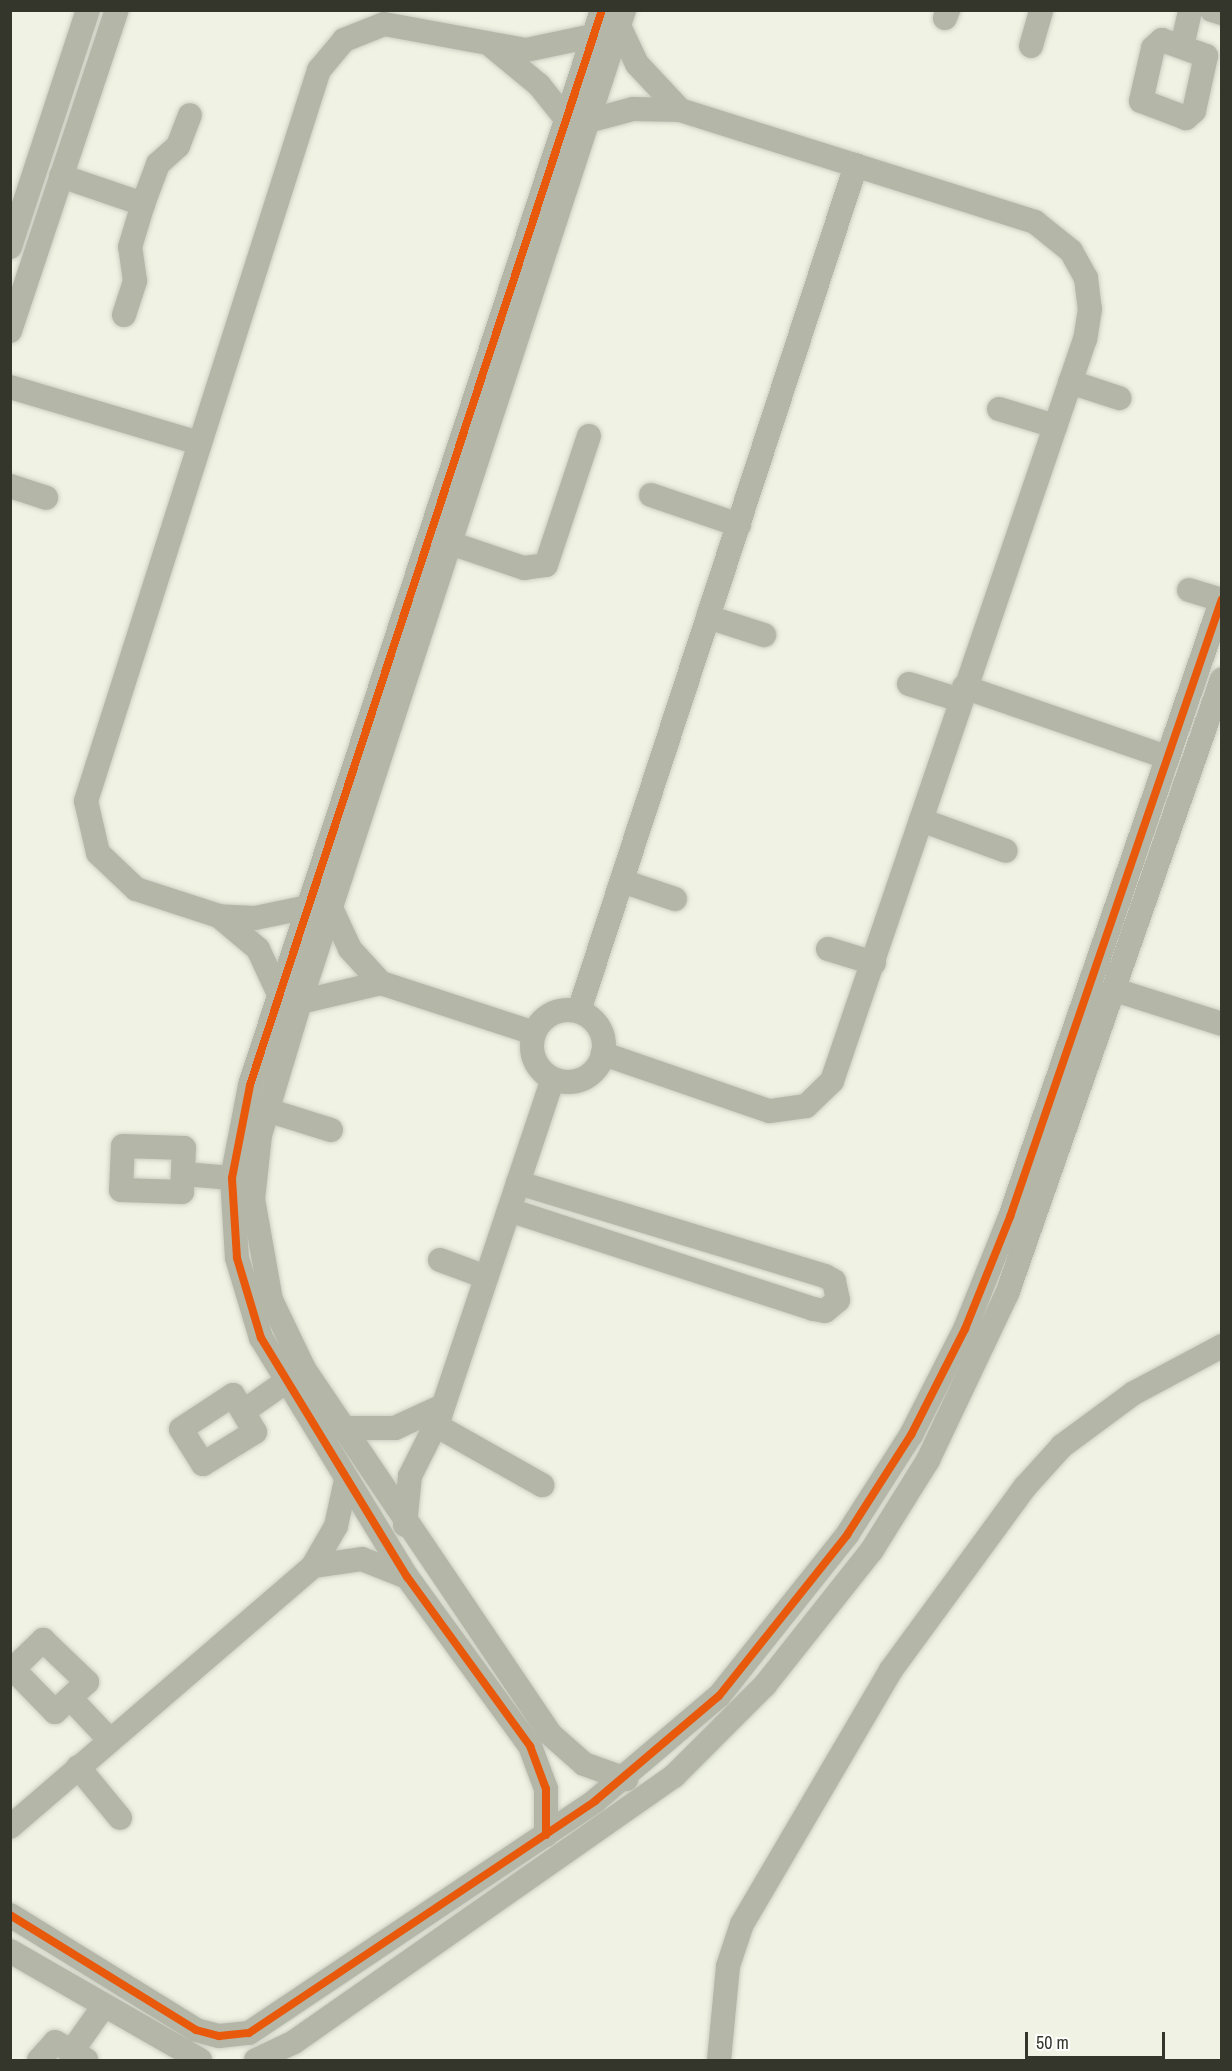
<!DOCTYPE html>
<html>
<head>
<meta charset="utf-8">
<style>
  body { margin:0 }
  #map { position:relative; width:1232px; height:2071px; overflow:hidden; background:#f0f3e3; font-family:"Archivo Narrow",sans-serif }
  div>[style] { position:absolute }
  .roads { filter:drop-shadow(0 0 2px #cdcfc4) drop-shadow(0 0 2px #cdcfc4) }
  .minor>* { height:24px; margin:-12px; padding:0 12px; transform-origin:12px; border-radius:12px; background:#b4b7a8 }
  .minor>.ring { margin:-12px; padding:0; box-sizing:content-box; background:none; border:24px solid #b4b7a8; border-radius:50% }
  .cycleway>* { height:8px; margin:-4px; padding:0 4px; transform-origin:4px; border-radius:4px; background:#e8590c }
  span { translate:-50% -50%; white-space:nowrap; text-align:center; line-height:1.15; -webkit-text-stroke:6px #fff; paint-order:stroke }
  .frame { position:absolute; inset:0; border:12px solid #34362b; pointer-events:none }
  .scale { position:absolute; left:1025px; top:2032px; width:140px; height:27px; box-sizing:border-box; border:3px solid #34362b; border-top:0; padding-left:8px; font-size:18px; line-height:21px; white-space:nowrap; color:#34362b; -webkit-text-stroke:4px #fff; paint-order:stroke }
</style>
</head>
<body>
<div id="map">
  <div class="roads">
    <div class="minor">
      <i style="left:624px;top:10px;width:1044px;rotate:108.09deg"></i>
      <i style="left:300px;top:1002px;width:139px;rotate:106.7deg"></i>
      <i style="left:260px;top:1135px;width:64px;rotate:96.2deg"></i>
      <i style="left:253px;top:1199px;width:103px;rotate:79.9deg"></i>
      <i style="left:271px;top:1300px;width:76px;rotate:64.4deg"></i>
      <i style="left:304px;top:1369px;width:440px;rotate:56deg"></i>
      <i style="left:550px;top:1734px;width:45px;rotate:41.4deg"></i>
      <i style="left:584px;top:1764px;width:45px;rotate:19.7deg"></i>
      <i style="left:1212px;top:10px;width:10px;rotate:17deg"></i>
      <i style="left:945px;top:18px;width:9px;rotate:-69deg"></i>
      <i style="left:619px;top:26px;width:42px;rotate:64.7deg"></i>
      <i style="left:637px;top:64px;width:63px;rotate:46.9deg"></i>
      <i style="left:1162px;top:40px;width:47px;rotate:20deg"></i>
      <i style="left:1206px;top:56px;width:56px;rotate:102.3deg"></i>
      <i style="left:1194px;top:111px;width:11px;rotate:139deg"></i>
      <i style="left:1186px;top:118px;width:48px;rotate:-159.3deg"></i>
      <i style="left:1141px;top:101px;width:54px;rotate:-77.2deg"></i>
      <i style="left:1153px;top:48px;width:12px;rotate:-42deg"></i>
      <i style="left:1031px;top:46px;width:37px;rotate:-74deg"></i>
      <i style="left:1182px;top:46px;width:37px;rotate:-77deg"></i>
      <i style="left:493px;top:47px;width:60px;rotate:39.6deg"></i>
      <i style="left:539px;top:85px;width:43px;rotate:51.5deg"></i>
      <i style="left:588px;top:121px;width:47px;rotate:-14.9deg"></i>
      <i style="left:633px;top:109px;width:47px;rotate:1.2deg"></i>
      <i style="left:680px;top:110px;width:372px;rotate:17.5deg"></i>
      <i style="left:1035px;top:222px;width:46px;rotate:38.9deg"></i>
      <i style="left:1071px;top:251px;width:31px;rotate:61deg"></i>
      <i style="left:1086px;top:278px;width:31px;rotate:83deg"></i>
      <i style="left:1090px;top:309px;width:30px;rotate:99deg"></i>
      <i style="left:1085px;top:339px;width:784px;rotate:108.83deg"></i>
      <i style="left:832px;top:1081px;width:36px;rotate:136deg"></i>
      <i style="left:806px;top:1106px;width:37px;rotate:172deg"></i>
      <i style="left:769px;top:1111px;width:176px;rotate:-161deg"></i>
      <i style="left:61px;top:176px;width:87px;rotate:18.9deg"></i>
      <i style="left:10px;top:247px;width:250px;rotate:-71.8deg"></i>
      <i style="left:124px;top:315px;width:36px;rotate:-72deg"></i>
      <i style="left:135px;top:281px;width:34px;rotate:-98deg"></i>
      <i style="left:130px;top:247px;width:45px;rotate:-73.2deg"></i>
      <i style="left:143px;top:204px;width:43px;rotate:-69.4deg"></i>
      <i style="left:158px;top:164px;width:27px;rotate:-42deg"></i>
      <i style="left:178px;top:146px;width:33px;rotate:-69deg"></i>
      <i style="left:10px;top:331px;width:338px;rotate:-71.6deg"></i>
      <i style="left:1070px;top:382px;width:52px;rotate:18.1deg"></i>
      <i style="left:10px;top:387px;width:197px;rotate:16.5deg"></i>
      <i style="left:999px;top:409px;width:59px;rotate:16.9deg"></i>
      <i style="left:10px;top:486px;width:38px;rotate:18deg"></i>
      <i style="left:651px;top:495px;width:93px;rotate:18.8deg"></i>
      <i style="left:450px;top:543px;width:78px;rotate:18.7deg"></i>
      <i style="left:524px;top:568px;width:22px;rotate:-8deg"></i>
      <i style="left:546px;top:565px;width:136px;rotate:-71.6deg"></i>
      <i style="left:1189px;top:590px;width:34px;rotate:17deg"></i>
      <i style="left:708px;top:617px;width:59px;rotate:17.8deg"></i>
      <i style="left:909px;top:684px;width:53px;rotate:17.4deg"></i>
      <i style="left:964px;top:687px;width:214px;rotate:19.1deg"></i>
      <i style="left:921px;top:820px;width:90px;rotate:20deg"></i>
      <i style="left:622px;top:881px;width:56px;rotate:18.8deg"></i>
      <i style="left:308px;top:907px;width:54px;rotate:168.3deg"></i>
      <i style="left:255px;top:918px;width:36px;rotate:-177deg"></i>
      <i style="left:219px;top:916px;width:87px;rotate:-162deg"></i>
      <i style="left:136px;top:889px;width:52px;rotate:-136.5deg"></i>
      <i style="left:98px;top:853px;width:53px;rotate:-103deg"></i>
      <i style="left:86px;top:801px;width:767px;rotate:-72.32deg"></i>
      <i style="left:319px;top:70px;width:39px;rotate:-50deg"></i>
      <i style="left:344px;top:40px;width:43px;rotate:-21.8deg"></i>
      <i style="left:384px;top:24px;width:144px;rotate:10.4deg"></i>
      <i style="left:526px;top:50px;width:68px;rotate:-11.8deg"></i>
      <i style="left:331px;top:908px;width:45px;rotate:65.1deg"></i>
      <i style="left:350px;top:949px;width:46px;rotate:47.6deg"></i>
      <i style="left:381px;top:983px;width:161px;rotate:18.1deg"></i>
      <i style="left:219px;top:916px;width:51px;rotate:40.2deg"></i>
      <i style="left:258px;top:949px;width:50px;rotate:65deg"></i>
      <i style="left:828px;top:949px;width:48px;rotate:16.9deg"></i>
      <i style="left:1115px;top:990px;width:112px;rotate:17.6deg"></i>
      <i style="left:300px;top:1002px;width:83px;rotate:-13.2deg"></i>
      <i class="ring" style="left:532px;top:1010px;width:48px;height:48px"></i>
      <i style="left:579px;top:1011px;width:890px;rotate:-71.87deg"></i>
      <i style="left:267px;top:1110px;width:67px;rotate:17.4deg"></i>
      <i style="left:123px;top:1146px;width:61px;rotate:1.9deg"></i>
      <i style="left:184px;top:1148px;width:44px;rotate:92.6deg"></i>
      <i style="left:182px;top:1192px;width:61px;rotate:-178.1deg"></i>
      <i style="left:121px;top:1190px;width:44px;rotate:-87.4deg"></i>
      <i style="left:184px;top:1174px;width:48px;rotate:4.8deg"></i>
      <i style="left:509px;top:1210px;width:320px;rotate:18deg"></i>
      <i style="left:813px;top:1309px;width:12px;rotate:9deg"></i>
      <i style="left:825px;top:1311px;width:17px;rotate:-40deg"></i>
      <i style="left:838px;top:1300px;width:19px;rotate:-102deg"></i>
      <i style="left:834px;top:1281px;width:10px;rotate:-151deg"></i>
      <i style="left:825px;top:1276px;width:321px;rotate:-163.1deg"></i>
      <i style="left:440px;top:1260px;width:49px;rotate:20.3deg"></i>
      <i style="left:233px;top:1395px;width:43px;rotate:59.3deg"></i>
      <i style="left:255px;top:1432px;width:61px;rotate:148.4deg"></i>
      <i style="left:203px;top:1464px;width:41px;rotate:-122.2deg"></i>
      <i style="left:181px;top:1429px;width:62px;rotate:-33.2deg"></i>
      <i style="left:244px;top:1411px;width:49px;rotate:-35deg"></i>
      <i style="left:423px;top:1418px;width:137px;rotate:29.4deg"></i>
      <i style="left:342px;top:1428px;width:53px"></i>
      <i style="left:395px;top:1428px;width:45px;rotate:-24.9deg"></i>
      <i style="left:405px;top:1525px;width:49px;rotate:-84.2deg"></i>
      <i style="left:410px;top:1476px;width:67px;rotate:-63.4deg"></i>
      <i style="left:440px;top:1416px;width:355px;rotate:-71.5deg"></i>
      <i style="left:313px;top:1566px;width:49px;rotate:-8.1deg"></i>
      <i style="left:362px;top:1559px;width:48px;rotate:21.8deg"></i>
      <i style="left:43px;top:1640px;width:61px;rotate:43.7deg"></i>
      <i style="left:87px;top:1682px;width:44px;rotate:136.8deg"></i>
      <i style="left:55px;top:1712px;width:60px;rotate:-134.3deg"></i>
      <i style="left:13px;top:1669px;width:42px;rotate:-44deg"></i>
      <i style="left:71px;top:1699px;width:55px;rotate:46.5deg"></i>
      <i style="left:78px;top:1767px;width:66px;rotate:50.5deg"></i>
      <i style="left:10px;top:1827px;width:400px;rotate:-40.7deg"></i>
      <i style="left:313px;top:1566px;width:46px;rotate:-60.1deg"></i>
      <i style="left:336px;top:1526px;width:47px;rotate:-77.7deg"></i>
      <i style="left:546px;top:1835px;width:46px;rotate:-90deg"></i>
      <i style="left:546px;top:1789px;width:46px;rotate:-110.4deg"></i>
      <i style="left:530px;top:1746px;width:209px;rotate:-126deg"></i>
      <i style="left:407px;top:1577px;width:280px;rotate:-121.4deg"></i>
      <i style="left:261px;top:1338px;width:84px;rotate:-106.7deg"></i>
      <i style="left:237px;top:1258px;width:80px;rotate:-93.6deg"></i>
      <i style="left:232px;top:1178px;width:95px;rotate:-79deg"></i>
      <i style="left:250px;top:1085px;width:1131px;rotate:-71.87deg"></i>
      <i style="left:10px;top:1915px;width:219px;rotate:31.7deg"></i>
      <i style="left:196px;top:2030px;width:24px;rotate:15deg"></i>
      <i style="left:219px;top:2036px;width:30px;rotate:-6deg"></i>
      <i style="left:249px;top:2033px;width:417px;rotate:-33.8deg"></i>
      <i style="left:595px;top:1801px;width:162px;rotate:-40.3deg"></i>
      <i style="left:719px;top:1696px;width:206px;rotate:-51.5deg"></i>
      <i style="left:847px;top:1535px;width:119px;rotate:-57.4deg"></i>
      <i style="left:911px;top:1435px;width:119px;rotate:-63deg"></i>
      <i style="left:965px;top:1329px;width:121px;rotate:-68.1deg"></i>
      <i style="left:1010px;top:1217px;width:653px;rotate:-71.07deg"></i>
      <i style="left:10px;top:1951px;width:219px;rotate:29.8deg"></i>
      <i style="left:72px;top:2051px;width:54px;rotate:-54.8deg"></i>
      <i style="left:39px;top:2060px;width:24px;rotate:-48deg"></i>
      <i style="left:55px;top:2042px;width:36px;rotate:30deg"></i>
      <i style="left:256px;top:2060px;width:42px;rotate:-25.3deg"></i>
      <i style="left:294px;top:2042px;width:464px;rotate:-35deg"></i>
      <i style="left:674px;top:1776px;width:129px;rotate:-45deg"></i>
      <i style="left:765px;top:1685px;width:172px;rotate:-51.6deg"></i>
      <i style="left:872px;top:1550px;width:106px;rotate:-58.1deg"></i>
      <i style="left:928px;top:1460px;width:184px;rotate:-64.6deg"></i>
      <i style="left:1007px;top:1294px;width:651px;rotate:-70.73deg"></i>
      <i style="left:719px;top:2060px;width:94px;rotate:-84.5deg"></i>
      <i style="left:728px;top:1966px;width:44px;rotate:-71.6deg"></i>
      <i style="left:742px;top:1924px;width:294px;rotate:-59.6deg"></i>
      <i style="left:891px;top:1670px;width:227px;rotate:-53.8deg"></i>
      <i style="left:1025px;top:1487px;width:55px;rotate:-47.9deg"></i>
      <i style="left:1062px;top:1446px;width:89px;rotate:-36.4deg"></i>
      <i style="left:1134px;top:1393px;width:100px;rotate:-28.1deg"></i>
    </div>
  </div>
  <div class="cycleway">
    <i style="left:546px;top:1835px;width:46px;rotate:-90deg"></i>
    <i style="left:546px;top:1789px;width:46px;rotate:-110.4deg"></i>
    <i style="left:530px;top:1746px;width:209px;rotate:-126deg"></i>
    <i style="left:407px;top:1577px;width:280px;rotate:-121.4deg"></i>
    <i style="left:261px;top:1338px;width:84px;rotate:-106.7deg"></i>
    <i style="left:237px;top:1258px;width:80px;rotate:-93.6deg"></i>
    <i style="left:232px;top:1178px;width:95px;rotate:-79deg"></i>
    <i style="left:250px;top:1085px;width:1131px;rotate:-71.87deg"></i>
    <i style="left:10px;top:1915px;width:219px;rotate:31.7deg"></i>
    <i style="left:196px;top:2030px;width:24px;rotate:15deg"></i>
    <i style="left:219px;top:2036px;width:30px;rotate:-6deg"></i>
    <i style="left:249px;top:2033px;width:417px;rotate:-33.8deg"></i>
    <i style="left:595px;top:1801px;width:162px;rotate:-40.3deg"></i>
    <i style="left:719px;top:1696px;width:206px;rotate:-51.5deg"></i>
    <i style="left:847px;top:1535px;width:119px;rotate:-57.4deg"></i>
    <i style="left:911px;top:1435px;width:119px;rotate:-63deg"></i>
    <i style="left:965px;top:1329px;width:121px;rotate:-68.1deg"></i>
    <i style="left:1010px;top:1217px;width:653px;rotate:-71.07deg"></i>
  </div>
  <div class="frame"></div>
  <div class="scale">50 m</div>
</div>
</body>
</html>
